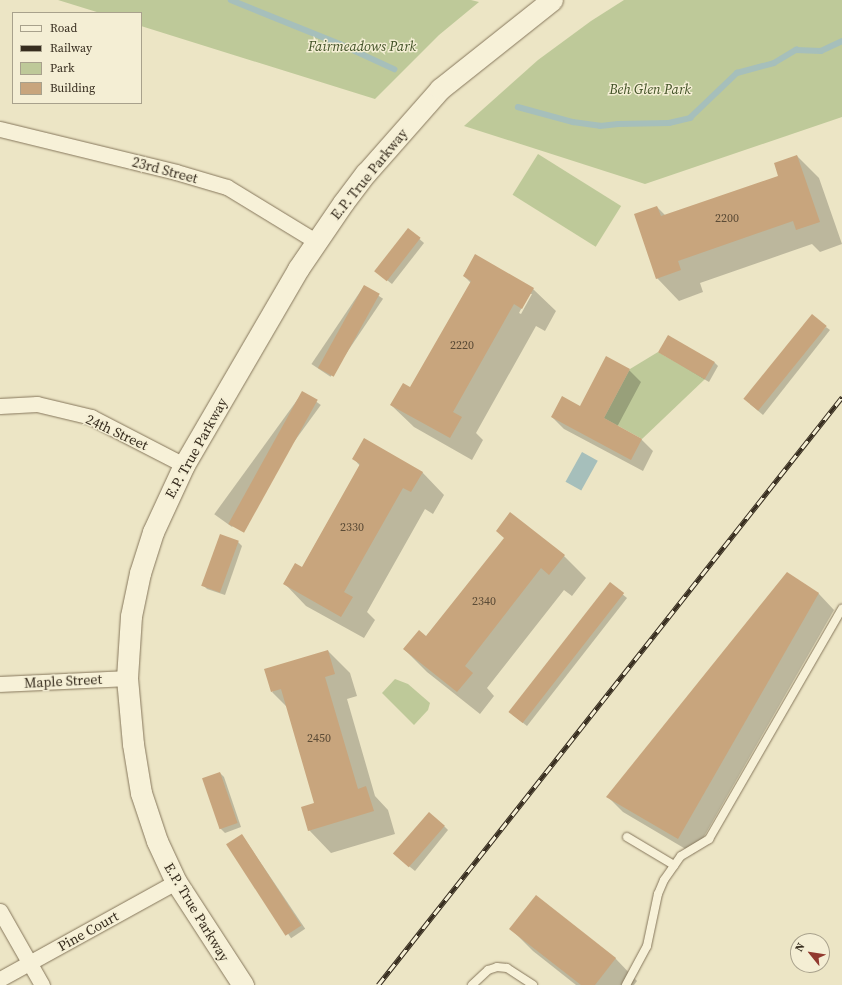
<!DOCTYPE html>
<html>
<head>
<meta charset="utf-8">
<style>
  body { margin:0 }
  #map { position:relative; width:842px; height:985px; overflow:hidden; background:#ece5c5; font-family:"Source Serif 4",serif }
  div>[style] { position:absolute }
  .green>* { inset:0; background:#bec999; transform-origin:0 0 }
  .water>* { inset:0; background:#a6bfbb; transform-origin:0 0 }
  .shadow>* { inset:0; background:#0003; transform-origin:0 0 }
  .stream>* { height:5.5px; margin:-2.75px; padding:0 2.75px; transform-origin:2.75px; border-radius:2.75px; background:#a6bfbb }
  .building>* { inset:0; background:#c8a57d; transform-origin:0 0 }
  .roads { filter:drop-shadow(0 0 1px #86775c) drop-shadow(0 0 1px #86775c) }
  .service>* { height:8px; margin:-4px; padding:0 4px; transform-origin:4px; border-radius:4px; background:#f7f1d8 }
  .minor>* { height:15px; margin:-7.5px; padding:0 7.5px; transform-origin:7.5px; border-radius:7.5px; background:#f7f1d8 }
  .secondary>* { height:21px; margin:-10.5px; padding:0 10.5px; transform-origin:10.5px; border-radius:10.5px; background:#f7f1d8 }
  .rail>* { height:4.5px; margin-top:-2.25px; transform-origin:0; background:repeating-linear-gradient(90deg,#f4eed4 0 9px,#372d1f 0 18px); box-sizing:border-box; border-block:1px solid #372d1f }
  span { translate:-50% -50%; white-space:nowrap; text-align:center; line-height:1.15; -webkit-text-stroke:3px #f4eed4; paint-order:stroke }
  .number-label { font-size:12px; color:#5b4b36 }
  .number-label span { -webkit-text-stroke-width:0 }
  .park-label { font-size:14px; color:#425227; font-style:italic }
  .street-label { font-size:14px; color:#372d1f }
  .legend { position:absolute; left:12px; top:12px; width:130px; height:92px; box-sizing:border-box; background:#f4eed4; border:1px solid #a8a18c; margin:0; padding:5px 7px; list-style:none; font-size:12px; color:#372d1f }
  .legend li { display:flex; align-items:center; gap:8px; height:20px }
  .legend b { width:20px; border:1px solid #a8a18c }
  .north { position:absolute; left:790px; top:933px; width:40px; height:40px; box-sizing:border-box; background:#f4eed4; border:1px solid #a8a18c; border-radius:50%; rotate:300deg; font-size:11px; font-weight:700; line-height:16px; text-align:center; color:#372d1f }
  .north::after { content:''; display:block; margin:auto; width:14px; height:18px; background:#923a2f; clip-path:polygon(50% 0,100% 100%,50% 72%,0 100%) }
</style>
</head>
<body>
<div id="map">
  <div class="green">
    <i style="clip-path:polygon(58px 0,471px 0,479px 2px,439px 35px,375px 99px,141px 26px,141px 13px,100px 13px)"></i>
    <i style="clip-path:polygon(624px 0,842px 0,842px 117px,645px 184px,464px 126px,538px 60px,591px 21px)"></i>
    <i style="left:538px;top:154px;width:98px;height:48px;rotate:32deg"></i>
    <i style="clip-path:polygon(658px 352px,705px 379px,642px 439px,604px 418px,630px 369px)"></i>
    <i style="clip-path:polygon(395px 679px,408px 684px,430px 703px,428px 710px,414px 725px,382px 693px)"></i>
  </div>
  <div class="water">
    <i style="left:582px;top:452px;width:18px;height:34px;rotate:29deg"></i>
  </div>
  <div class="shadow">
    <i style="clip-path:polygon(797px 156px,819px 178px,842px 244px,820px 252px,812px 244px,700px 283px,703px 292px,679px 301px,657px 278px,657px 207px,666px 216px,780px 176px)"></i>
    <i style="clip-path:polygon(408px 229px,424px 243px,392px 284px,379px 274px)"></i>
    <i style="clip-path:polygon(evenodd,464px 276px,533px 289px,556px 311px,545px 331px,536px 326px,476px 433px,483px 440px,472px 460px,414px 427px,391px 405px,410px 389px,471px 283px,464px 276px,529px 294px,532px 294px,521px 314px,519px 313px,529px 294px)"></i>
    <i style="left:364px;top:286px;width:23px;height:94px;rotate:34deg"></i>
    <i style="clip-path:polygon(826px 327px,830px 330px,763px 415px,750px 404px)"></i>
    <i style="clip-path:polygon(659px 352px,714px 362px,718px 366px,709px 382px)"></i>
    <i style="clip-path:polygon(629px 370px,641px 382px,617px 427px,641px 439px,653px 451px,643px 471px,564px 429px,552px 417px,580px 407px)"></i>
    <i style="left:303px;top:392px;width:22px;height:151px;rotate:36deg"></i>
    <i style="clip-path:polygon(354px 459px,422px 472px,444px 495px,433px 514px,425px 509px,367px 612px,375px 620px,364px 638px,306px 606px,284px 583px,302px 568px,360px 466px)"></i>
    <i style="clip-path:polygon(505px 539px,564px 556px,586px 578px,572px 596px,564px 590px,487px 688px,494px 696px,480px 714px,427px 672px,404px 649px,426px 637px)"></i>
    <i style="clip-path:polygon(238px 542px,242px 546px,225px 595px,207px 589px,203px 585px)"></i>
    <i style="clip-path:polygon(787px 573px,819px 594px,834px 610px,694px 854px,623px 812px,608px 797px)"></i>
    <i style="clip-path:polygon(610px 584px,627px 598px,527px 726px,513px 715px)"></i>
    <i style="clip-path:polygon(328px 651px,350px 673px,357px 696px,347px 699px,375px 796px,388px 810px,395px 834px,331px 853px,309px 830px,316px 804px,287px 707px,272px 692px)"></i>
    <i style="clip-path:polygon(220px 773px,224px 777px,241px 827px,225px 833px,221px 829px)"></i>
    <i style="clip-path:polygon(444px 826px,448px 830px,415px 871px,399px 858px)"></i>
    <i style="left:242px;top:835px;width:113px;height:17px;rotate:56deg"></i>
    <i style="clip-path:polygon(511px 929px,615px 958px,637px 981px,634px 985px,576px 985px,533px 951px)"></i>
  </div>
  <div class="stream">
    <i style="left:231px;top:0;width:118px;rotate:22deg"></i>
    <i style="left:340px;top:44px;width:60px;rotate:24.8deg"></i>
    <i style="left:518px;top:107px;width:57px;rotate:15.3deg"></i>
    <i style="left:573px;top:122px;width:27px;rotate:8deg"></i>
    <i style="left:600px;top:126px;width:18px;rotate:-6deg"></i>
    <i style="left:618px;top:124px;width:51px;rotate:-1.1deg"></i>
    <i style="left:669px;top:123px;width:22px;rotate:-13deg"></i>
    <i style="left:690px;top:118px;width:65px;rotate:-43.8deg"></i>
    <i style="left:737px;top:73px;width:38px;rotate:-15deg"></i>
    <i style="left:774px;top:63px;width:26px;rotate:-31deg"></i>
    <i style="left:796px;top:50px;width:25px;rotate:2deg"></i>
    <i style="left:821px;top:51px;width:23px;rotate:-25deg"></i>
  </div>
  <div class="building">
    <i style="clip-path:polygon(797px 155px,820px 222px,796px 230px,793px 221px,678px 261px,681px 270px,656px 279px,634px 214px,657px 206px,661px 216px,778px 176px,774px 163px)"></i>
    <i style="left:408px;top:228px;width:16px;height:55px;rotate:38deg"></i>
    <i style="clip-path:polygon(475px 254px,534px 288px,522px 309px,514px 304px,453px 412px,462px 417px,450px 438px,390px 405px,403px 383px,410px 387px,471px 281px,463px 276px)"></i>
    <i style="left:364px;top:285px;width:18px;height:95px;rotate:29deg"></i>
    <i style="left:812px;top:314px;width:19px;height:109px;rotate:39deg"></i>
    <i style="left:668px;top:335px;width:54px;height:20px;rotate:30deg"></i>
    <i style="clip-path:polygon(606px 356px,630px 369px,604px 418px,642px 439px,631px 460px,551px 417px,562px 396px,580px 406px)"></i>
    <i style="left:302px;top:391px;width:18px;height:152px;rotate:29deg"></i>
    <i style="clip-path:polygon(364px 438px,423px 472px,411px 492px,403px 488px,344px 592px,353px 597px,341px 617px,283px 584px,295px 563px,302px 567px,360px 464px,352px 459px)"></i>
    <i style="clip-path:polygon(510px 512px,565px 555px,549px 575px,541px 568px,465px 666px,473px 673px,457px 692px,403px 649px,419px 630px,426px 636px,504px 538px,496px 531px)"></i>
    <i style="left:220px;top:534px;width:20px;height:55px;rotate:20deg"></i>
    <i style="clip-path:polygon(787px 572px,819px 593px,678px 839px,606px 797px)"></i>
    <i style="left:610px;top:582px;width:18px;height:165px;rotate:38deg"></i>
    <i style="clip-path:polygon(328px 650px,335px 674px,325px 677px,358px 789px,366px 786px,374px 811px,308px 831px,301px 807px,314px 803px,281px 689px,271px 692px,264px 669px)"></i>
    <i style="left:220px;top:772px;width:54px;height:19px;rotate:71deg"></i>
    <i style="left:429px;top:812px;width:21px;height:55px;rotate:41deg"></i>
    <i style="left:242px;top:834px;width:109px;height:19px;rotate:57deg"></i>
    <i style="clip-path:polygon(536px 895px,616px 958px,595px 985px,581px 985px,509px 929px)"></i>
  </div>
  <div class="roads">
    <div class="service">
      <i style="left:627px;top:837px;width:55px;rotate:30.8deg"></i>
      <i style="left:472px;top:985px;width:22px;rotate:-43deg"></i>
      <i style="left:488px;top:970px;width:9px;rotate:-18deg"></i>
      <i style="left:497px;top:967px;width:10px;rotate:6deg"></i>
      <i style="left:507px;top:968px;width:31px;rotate:33deg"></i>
      <i style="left:626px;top:985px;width:44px;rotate:-61.7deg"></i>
      <i style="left:647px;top:946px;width:53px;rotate:-78.1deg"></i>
      <i style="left:658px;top:894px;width:15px;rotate:-67deg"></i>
      <i style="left:664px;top:880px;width:29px;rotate:-55deg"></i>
      <i style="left:681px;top:856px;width:33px;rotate:-31deg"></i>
      <i style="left:709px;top:839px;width:266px;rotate:-60deg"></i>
    </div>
    <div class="minor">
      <i style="left:0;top:129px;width:181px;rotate:13.7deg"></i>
      <i style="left:176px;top:172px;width:53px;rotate:16.4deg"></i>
      <i style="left:227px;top:187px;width:105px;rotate:31.4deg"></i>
      <i style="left:0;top:406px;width:37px;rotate:-3deg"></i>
      <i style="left:37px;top:404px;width:56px;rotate:13.5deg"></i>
      <i style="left:91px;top:417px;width:105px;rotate:27.3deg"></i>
      <i style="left:0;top:684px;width:127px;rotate:-2.7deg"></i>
      <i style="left:0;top:911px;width:85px;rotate:60.4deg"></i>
      <i style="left:0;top:979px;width:201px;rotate:-28.9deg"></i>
    </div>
    <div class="secondary">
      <i style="left:243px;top:985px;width:123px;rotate:-123deg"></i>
      <i style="left:176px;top:882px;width:45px;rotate:-114.9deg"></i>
      <i style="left:157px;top:841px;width:51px;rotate:-108.4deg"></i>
      <i style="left:141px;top:793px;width:50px;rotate:-99.3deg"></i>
      <i style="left:133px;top:744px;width:66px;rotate:-95.2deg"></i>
      <i style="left:127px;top:678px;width:62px;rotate:-86.3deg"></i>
      <i style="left:131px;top:616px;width:44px;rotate:-78.2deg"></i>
      <i style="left:140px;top:573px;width:43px;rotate:-72.4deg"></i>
      <i style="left:153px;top:532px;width:74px;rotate:-65.2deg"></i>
      <i style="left:184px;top:465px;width:227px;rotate:-59.8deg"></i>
      <i style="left:298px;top:269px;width:80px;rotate:-55.7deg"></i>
      <i style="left:343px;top:203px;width:38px;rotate:-53deg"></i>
      <i style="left:366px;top:173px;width:112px;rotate:-48.6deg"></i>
      <i style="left:440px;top:89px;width:143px;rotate:-38.5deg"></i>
    </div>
  </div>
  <div class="rail">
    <i style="left:378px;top:985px;width:749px;rotate:-51.72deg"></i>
  </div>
  <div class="number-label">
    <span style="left:727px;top:219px">2200</span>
    <span style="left:462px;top:346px">2220</span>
    <span style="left:352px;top:528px">2330</span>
    <span style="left:484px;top:602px">2340</span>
    <span style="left:319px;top:739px">2450</span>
  </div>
  <div class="park-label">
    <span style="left:362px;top:46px">Fairmeadows Park</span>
    <span style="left:650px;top:89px">Beh Glen Park</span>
  </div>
  <div class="street-label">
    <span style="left:165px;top:170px;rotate:15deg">23rd Street</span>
    <span style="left:369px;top:174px;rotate:-51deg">E.P. True Parkway</span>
    <span style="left:117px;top:432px;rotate:25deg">24th Street</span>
    <span style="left:196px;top:448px;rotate:-61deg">E.P. True Parkway</span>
    <span style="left:63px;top:681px;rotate:-3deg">Maple Street</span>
    <span style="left:197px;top:912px;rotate:59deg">E.P. True Parkway</span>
    <span style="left:88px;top:931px;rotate:-29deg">Pine Court</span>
  </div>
  <ul class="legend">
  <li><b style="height:5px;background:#f7f1d8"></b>Road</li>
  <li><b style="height:5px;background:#372d1f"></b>Railway</li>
  <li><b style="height:11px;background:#bec999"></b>Park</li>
  <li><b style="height:11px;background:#c8a57d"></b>Building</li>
  </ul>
  <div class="north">N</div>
</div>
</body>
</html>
